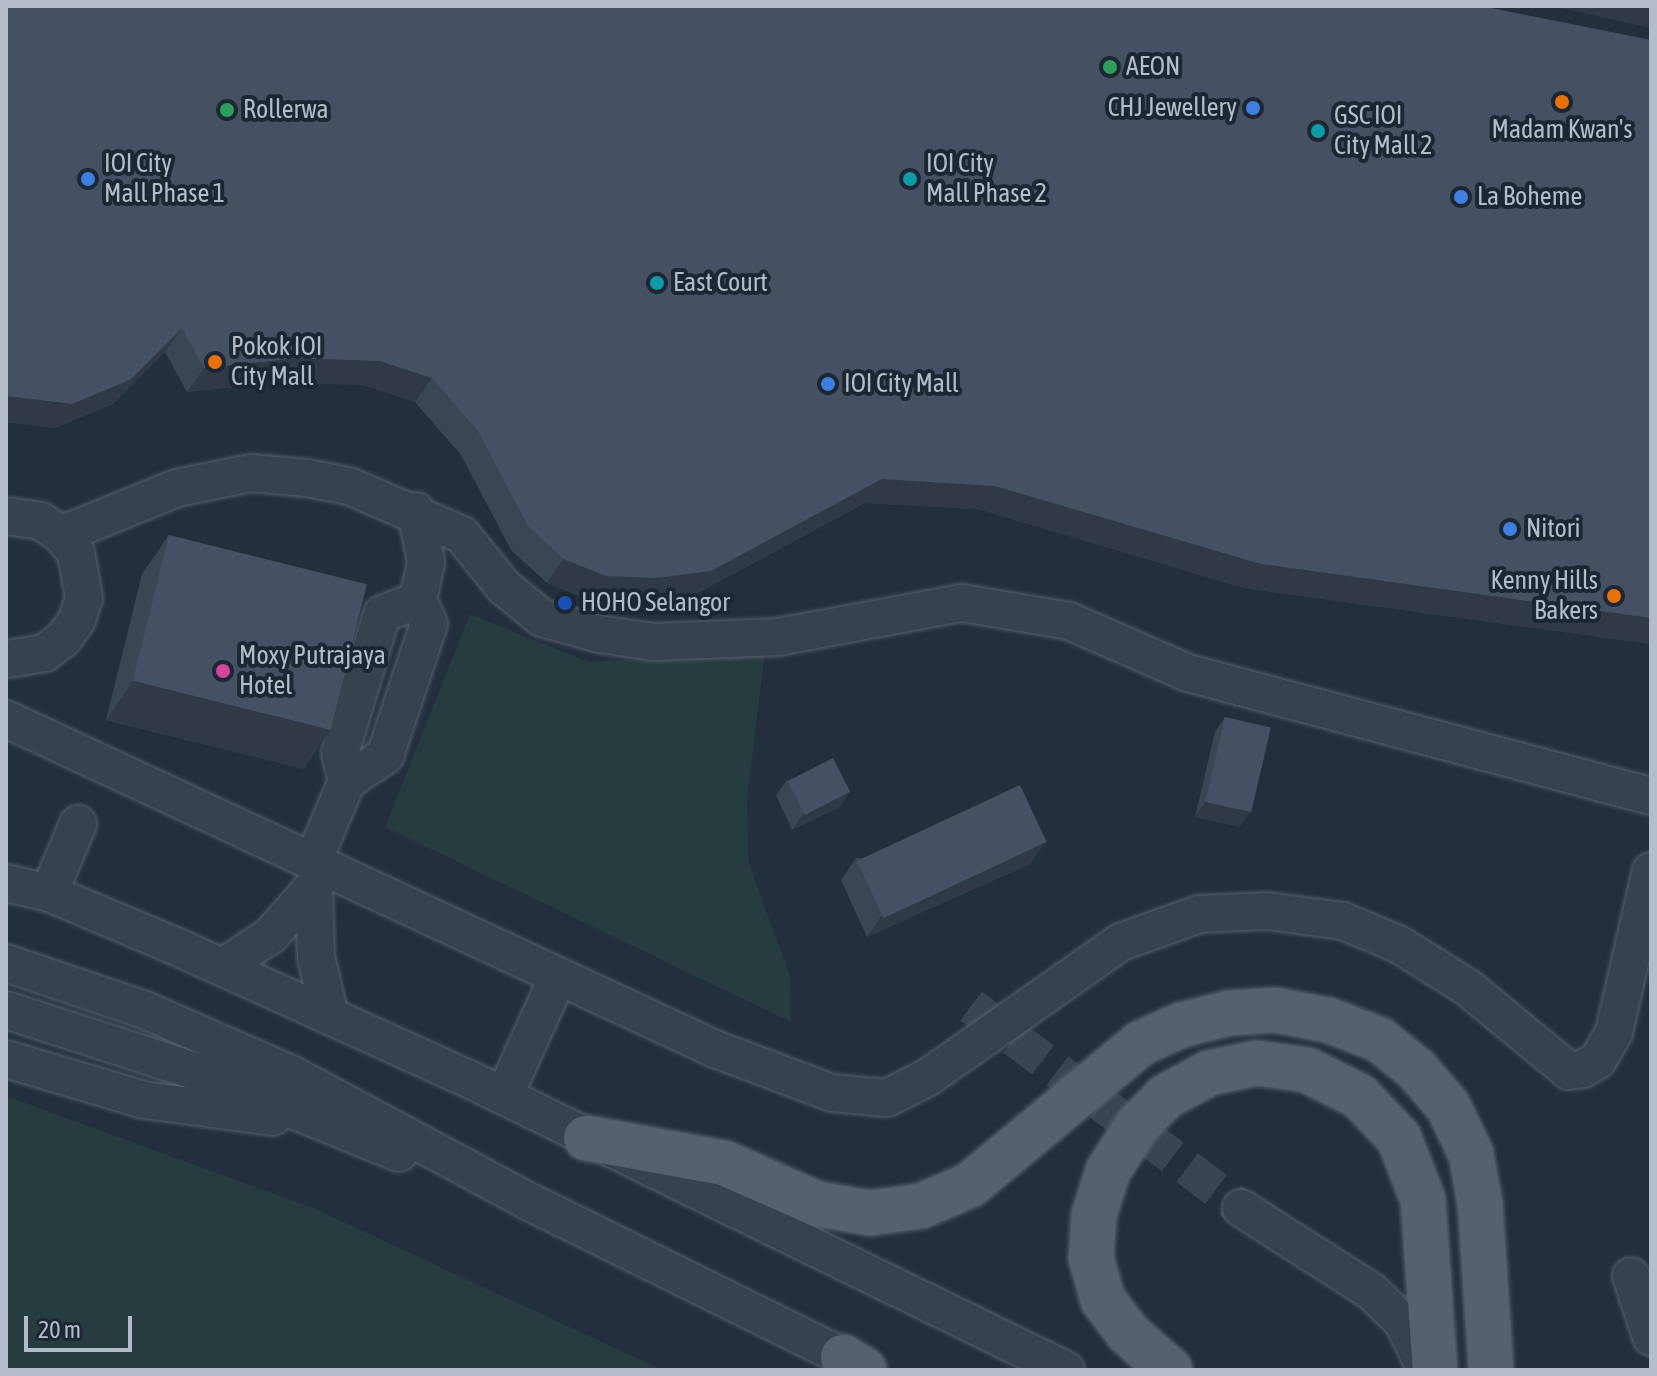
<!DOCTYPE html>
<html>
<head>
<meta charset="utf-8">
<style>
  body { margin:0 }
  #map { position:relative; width:1657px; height:1376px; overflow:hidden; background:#242f3e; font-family:"Asap Condensed",sans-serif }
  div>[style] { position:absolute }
  .green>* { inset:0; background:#263c3f }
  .minor-tunnel>* { height:36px; margin-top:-18px; transform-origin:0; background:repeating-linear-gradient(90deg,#3a4453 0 36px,transparent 0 54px) }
  .roads { filter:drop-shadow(0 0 2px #565f6c) drop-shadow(0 0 2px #565f6c) }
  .minor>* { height:36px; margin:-18px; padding:0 18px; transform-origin:18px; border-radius:18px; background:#38414e }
  .major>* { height:44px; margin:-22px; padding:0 22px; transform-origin:22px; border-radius:22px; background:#56606e }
  .wall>* { inset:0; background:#3b4654 }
  .shaded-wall>* { inset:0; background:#303945 }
  .building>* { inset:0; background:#455162; transform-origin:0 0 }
  .dots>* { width:22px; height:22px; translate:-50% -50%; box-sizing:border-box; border:4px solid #1d2633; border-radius:50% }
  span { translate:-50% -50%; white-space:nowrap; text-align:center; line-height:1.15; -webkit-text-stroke:8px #1d2633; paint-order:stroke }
  .poi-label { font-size:26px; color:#b4bcc9 }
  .left { translate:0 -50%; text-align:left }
  .right { translate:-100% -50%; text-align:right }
  .frame { position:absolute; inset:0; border:8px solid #b4bcc9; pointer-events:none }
  .scale { position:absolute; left:24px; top:1316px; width:108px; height:36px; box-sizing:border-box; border:4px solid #b4bcc9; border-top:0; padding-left:10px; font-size:24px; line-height:28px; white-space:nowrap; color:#b4bcc9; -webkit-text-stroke:6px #1d2633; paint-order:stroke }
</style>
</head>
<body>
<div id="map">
  <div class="green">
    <i style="clip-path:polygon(470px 614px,588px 662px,765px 652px,747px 801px,749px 864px,790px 976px,791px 1022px,385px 827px)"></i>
    <i style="clip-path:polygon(6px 1096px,313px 1208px,662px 1370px,6px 1370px)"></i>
  </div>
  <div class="minor-tunnel">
    <i style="left:971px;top:1006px;width:337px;rotate:36.8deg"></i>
  </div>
  <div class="roads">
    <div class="minor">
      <i style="left:6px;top:516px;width:35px;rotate:8deg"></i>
      <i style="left:41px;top:521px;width:24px;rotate:35deg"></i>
      <i style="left:61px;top:535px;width:23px;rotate:50deg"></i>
      <i style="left:76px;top:553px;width:46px;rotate:79.9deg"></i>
      <i style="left:84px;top:598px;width:23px;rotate:108deg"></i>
      <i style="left:77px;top:620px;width:24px;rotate:126deg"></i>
      <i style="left:63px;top:639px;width:23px;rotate:142deg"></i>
      <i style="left:45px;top:653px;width:39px;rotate:171deg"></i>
      <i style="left:61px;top:535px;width:125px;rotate:-22.1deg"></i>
      <i style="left:177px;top:488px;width:76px;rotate:-11.5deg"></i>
      <i style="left:251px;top:473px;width:56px;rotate:5.1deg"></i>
      <i style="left:307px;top:478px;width:43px;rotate:10.8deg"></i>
      <i style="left:349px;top:486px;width:123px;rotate:23.4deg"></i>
      <i style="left:462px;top:535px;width:67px;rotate:51.1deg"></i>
      <i style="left:504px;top:587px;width:49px;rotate:39.2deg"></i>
      <i style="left:542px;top:618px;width:59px;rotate:15.7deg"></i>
      <i style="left:599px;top:634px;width:56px;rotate:8.3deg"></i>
      <i style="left:654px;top:642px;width:124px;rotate:-2.3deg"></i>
      <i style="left:778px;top:637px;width:187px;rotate:-10.5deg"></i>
      <i style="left:962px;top:603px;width:109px;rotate:9.5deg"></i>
      <i style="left:1069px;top:621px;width:130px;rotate:23.6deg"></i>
      <i style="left:1188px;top:673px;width:479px;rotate:14.9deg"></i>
      <i style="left:6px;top:719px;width:782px;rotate:24.96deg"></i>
      <i style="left:715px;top:1049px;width:125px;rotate:20.6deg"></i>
      <i style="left:832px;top:1093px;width:55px;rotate:5.2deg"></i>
      <i style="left:887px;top:1098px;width:48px;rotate:-27.1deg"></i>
      <i style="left:930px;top:1076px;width:233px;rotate:-35.1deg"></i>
      <i style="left:1121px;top:942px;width:83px;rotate:-19.7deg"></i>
      <i style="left:1199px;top:914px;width:68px;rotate:-2.5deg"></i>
      <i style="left:1267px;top:911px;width:77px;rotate:7.5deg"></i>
      <i style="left:1343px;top:921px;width:62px;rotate:22.8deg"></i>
      <i style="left:1400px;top:945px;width:79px;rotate:32.1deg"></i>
      <i style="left:1467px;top:987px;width:132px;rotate:39.5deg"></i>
      <i style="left:1569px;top:1071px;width:14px;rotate:-8deg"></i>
      <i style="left:1583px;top:1069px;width:17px;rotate:-31deg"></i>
      <i style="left:1598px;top:1060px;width:32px;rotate:-60deg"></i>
      <i style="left:1614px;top:1032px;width:165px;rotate:-77.1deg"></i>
      <i style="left:347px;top:781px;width:29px;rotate:-104deg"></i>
      <i style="left:340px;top:753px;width:145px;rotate:-73.2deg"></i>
      <i style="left:382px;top:614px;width:39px;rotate:-21deg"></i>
      <i style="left:314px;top:859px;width:85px;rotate:-67.1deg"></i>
      <i style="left:347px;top:781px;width:45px;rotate:-33.3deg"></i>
      <i style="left:385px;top:756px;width:139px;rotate:-71.6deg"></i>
      <i style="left:429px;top:624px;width:26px;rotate:-115deg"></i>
      <i style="left:418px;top:600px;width:39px;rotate:-78deg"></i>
      <i style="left:426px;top:562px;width:52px;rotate:-101.1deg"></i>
      <i style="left:6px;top:883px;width:44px;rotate:13.1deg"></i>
      <i style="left:49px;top:893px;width:144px;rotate:22.8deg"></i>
      <i style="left:182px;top:949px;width:315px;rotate:24.4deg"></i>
      <i style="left:469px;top:1079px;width:664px;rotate:25.99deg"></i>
      <i style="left:49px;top:893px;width:75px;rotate:-67.2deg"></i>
      <i style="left:6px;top:963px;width:147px;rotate:18.7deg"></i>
      <i style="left:145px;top:1010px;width:162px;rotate:23.7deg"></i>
      <i style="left:293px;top:1075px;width:271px;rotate:28.2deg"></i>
      <i style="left:532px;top:1203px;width:375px;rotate:26.3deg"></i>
      <i style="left:223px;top:967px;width:58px;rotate:-33.7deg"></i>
      <i style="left:271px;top:935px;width:65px;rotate:-48.7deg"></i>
      <i style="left:314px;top:886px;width:71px;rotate:88.4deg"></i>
      <i style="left:316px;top:957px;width:61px;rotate:76.7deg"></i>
      <i style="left:6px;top:1010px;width:214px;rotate:17.9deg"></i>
      <i style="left:210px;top:1076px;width:204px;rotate:22.2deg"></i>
      <i style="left:6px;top:1059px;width:144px;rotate:16.5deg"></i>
      <i style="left:144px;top:1100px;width:130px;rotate:7.5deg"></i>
      <i style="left:504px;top:1096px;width:131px;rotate:-65.6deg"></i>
      <i style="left:1241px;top:1208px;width:154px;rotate:32.6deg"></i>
      <i style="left:1371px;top:1291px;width:45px;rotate:44.1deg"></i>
      <i style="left:1403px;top:1322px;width:53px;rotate:64.4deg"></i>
      <i style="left:1631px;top:1276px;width:64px;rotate:71.8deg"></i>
    </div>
    <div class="major">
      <i style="left:586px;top:1138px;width:140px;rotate:10.3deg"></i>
      <i style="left:724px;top:1163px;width:102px;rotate:23.8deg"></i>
      <i style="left:817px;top:1204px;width:54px;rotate:9.6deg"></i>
      <i style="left:870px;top:1213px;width:51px;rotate:-7.8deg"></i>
      <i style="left:921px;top:1206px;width:53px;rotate:-23.2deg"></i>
      <i style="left:970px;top:1185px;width:222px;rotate:-39.7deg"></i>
      <i style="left:1141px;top:1043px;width:44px;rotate:-24.2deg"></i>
      <i style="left:1181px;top:1025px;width:49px;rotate:-14deg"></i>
      <i style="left:1229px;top:1013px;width:46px;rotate:-3.7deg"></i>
      <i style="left:1275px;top:1010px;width:54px;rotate:10.7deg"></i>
      <i style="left:1328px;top:1020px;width:56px;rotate:21deg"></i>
      <i style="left:1380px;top:1040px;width:46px;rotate:38.9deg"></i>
      <i style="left:1416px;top:1069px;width:49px;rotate:49.1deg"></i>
      <i style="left:1448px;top:1106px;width:53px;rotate:64.4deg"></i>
      <i style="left:1471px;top:1154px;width:50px;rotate:79.6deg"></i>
      <i style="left:1480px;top:1203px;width:167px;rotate:86.2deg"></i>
      <i style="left:843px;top:1357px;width:25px;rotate:32deg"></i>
      <i style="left:1170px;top:1370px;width:56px;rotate:-138.6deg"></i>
      <i style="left:1128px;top:1333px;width:41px;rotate:-127.1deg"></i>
      <i style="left:1103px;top:1300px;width:44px;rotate:-105.9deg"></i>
      <i style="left:1091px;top:1258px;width:43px;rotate:-86deg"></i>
      <i style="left:1094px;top:1215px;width:46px;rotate:-72.3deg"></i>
      <i style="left:1108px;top:1171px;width:54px;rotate:-57.2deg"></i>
      <i style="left:1137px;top:1126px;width:40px;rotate:-46deg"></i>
      <i style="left:1165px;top:1097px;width:50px;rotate:-28.6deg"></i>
      <i style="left:1209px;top:1073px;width:49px;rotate:-11.8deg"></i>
      <i style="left:1257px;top:1063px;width:50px;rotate:8deg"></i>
      <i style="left:1307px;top:1070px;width:58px;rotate:26.6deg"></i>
      <i style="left:1359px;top:1096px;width:58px;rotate:46.4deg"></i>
      <i style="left:1399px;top:1138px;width:66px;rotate:68.8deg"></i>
      <i style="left:1423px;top:1200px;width:170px;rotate:86deg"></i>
    </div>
  </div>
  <div class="wall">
    <i style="clip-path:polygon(6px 6px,1651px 40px,1651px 644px,1244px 588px,978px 509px,865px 503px,694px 595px,639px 602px,590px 600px,547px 583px,511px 550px,461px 455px,415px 402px,363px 385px,280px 382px,187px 392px,165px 352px,113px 404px,55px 428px,6px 422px)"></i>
    <i style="clip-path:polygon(169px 535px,304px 769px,106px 720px,142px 574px)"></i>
    <i style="clip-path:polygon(1225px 717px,1240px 827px,1195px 817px,1215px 732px)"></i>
    <i style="clip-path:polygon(787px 780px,840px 807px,792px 830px,776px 795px)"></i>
    <i style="clip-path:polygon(856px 858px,1030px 864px,867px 937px,841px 880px)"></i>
  </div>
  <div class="shaded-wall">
    <i style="clip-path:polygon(1551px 6px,1651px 6px,1651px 28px)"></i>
    <i style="clip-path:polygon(182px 328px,165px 352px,113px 404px,55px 428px,6px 422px,6px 396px)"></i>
    <i style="clip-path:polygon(297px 358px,380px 361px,432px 378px,415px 402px,363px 385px,280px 382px,187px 392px,204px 368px)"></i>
    <i style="clip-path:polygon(882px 479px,995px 486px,1651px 618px,1651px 644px,1244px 588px,978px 509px,865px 503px,694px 595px,639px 602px,590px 600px,547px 583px,563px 559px)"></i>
    <i style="clip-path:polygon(133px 681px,331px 730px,304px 769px,106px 720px)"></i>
    <i style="clip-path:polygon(850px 792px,840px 807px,792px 830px,803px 814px)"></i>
    <i style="clip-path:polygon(1205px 802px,1251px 812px,1240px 827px,1195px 817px)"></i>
    <i style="clip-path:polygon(1046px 842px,1030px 864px,867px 937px,882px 915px)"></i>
  </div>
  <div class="building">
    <i style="clip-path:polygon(6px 6px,1481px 6px,1651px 40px,1651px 618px,1261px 564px,995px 486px,882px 479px,711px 571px,655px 578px,606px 576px,563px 559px,528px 526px,478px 431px,432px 378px,380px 361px,297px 358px,204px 368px,182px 328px,130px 380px,72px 404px,6px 396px)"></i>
    <i style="left:169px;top:535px;width:204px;height:150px;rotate:14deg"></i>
    <i style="left:1225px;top:717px;width:47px;height:87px;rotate:13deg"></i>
    <i style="left:833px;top:758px;width:38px;height:51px;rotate:63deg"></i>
    <i style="left:1020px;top:785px;width:63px;height:180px;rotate:65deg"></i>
  </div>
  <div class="dots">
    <i style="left:1110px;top:67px;background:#2e9e5b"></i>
    <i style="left:1562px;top:102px;background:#e8710a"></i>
    <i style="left:1253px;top:108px;background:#3f7fe0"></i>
    <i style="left:227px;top:110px;background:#2e9e5b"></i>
    <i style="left:1318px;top:131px;background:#0f9aa8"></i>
    <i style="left:88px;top:179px;background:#3f7fe0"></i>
    <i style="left:910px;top:179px;background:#0f9aa8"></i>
    <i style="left:1461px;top:197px;background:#3f7fe0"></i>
    <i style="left:657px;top:283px;background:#0f9aa8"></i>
    <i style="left:215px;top:362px;background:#e8710a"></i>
    <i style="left:828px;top:384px;background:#3f7fe0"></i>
    <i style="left:1510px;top:529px;background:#3f7fe0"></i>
    <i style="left:1614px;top:596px;background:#e8710a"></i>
    <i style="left:565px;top:603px;background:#1a4fb4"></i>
    <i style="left:223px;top:671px;background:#d1479c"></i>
  </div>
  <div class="poi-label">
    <span class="left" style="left:1126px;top:67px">AEON</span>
    <span class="right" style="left:1237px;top:108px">CHJ Jewellery</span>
    <span class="left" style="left:243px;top:110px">Rollerwa</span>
    <span class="left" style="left:1334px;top:131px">GSC IOI<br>City Mall 2</span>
    <span style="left:1562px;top:130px">Madam Kwan's</span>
    <span class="left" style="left:104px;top:179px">IOI City<br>Mall Phase 1</span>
    <span class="left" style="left:926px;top:179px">IOI City<br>Mall Phase 2</span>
    <span class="left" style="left:1477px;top:197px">La Boheme</span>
    <span class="left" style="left:673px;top:283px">East Court</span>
    <span class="left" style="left:231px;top:362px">Pokok IOI<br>City Mall</span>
    <span class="left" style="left:844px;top:384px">IOI City Mall</span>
    <span class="left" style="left:1526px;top:529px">Nitori</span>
    <span class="right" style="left:1598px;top:596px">Kenny Hills<br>Bakers</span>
    <span class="left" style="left:581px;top:603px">HOHO Selangor</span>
    <span class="left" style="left:239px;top:671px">Moxy Putrajaya<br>Hotel</span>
  </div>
  <div class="frame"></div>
  <div class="scale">20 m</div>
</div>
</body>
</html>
